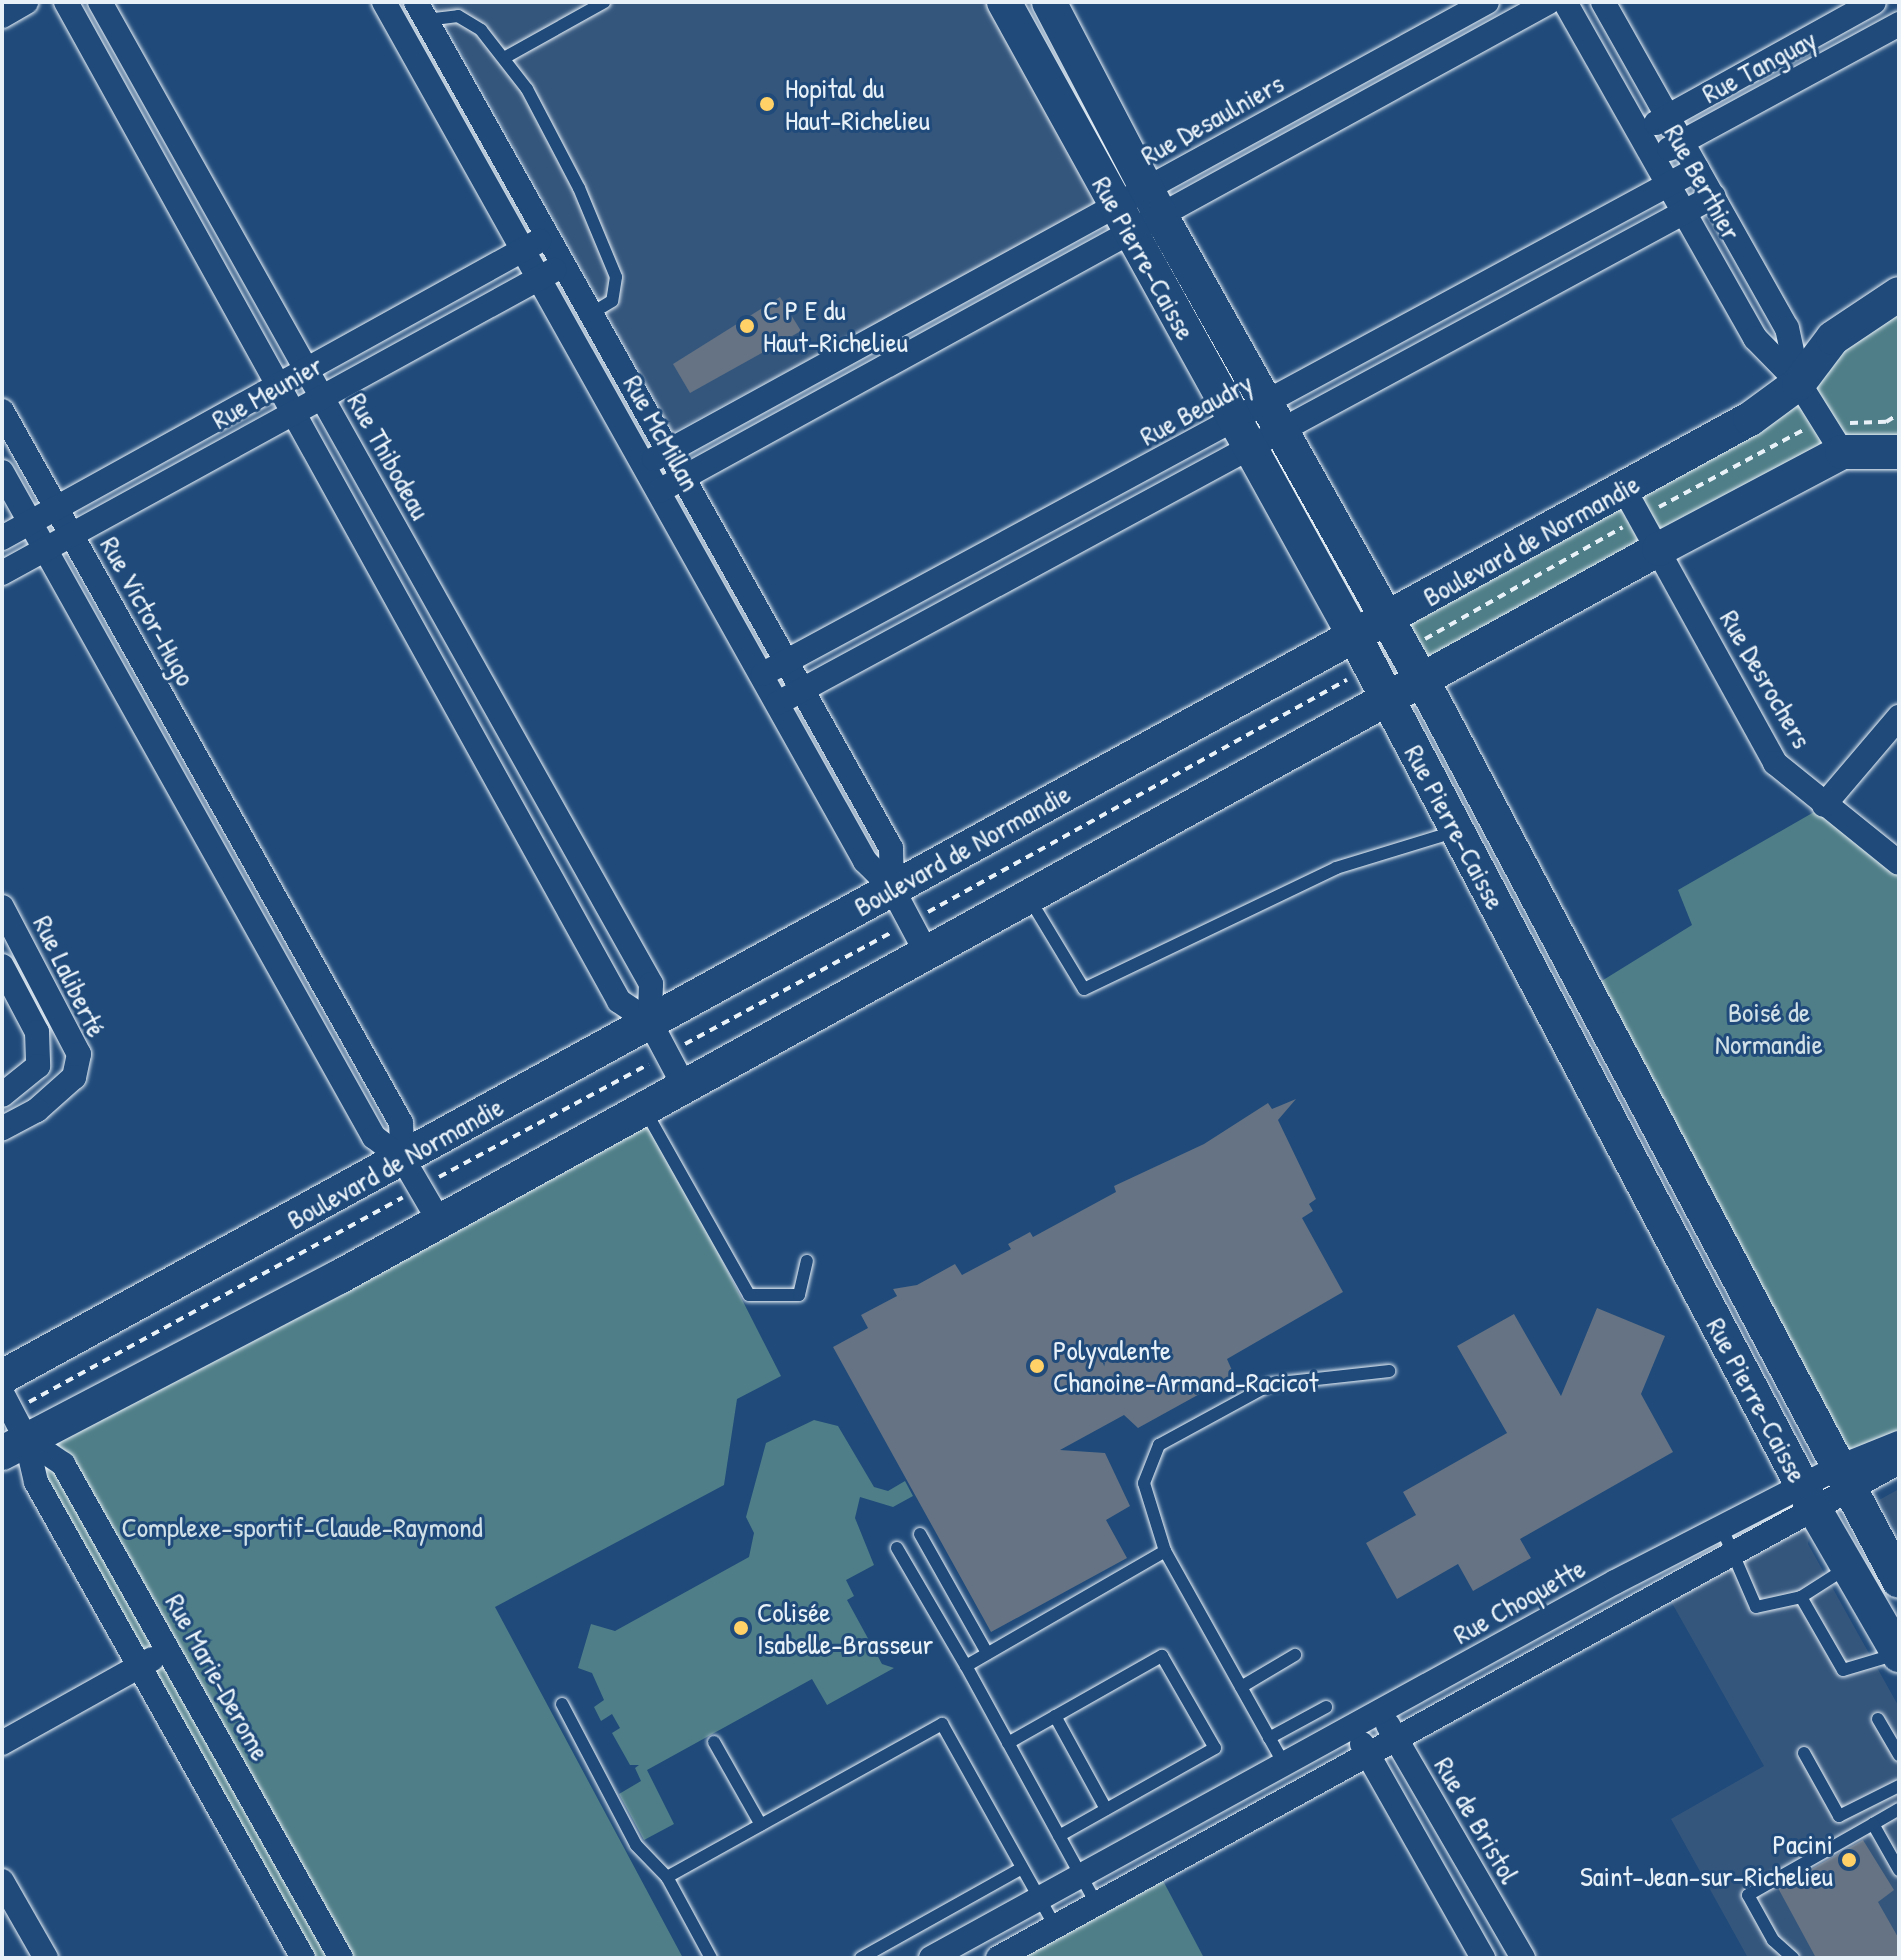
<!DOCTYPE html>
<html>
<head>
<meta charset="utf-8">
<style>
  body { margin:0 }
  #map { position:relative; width:1901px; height:1960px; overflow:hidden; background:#1f4a7a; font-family:"Patrick Hand",sans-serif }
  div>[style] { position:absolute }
  .built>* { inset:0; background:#34567d }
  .green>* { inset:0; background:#4f7e88 }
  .building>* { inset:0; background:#657384 }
  .path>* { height:4px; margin-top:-2px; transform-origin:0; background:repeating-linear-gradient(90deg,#e8f1f8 0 8px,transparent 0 14px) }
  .roads { filter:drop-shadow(0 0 2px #e8f1f8) drop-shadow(0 0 2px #e8f1f8) }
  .lane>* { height:12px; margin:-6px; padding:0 6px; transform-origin:6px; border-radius:6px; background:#1f4a7a }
  .street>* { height:24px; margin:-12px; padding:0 12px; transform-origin:12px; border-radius:12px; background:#1f4a7a }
  .secondary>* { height:34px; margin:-17px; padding:0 17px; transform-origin:17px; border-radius:17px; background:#1f4a7a }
  .dots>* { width:22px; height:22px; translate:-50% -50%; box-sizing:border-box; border:4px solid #1f4a7a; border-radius:50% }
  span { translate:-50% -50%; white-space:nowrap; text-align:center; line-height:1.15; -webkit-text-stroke:6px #1f4a7a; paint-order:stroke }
  .street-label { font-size:28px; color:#e8f1f8 }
  .poi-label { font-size:28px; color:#e8f1f8 }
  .left { translate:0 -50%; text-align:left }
  .right { translate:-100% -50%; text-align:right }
  .park-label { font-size:28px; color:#d1e0e7 }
  .frame { position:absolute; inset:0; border:4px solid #e8f1f8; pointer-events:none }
</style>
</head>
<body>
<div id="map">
  <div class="built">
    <i style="clip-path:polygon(434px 2px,990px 2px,1096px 206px,673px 432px)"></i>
    <i style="clip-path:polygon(1899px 1489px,1899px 1536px,1879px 1500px)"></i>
    <i style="clip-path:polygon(1815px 1510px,1808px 1544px,1899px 1707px,1899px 1958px,1748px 1958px,1671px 1819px,1764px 1766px,1664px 1589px)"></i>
  </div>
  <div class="green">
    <i style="clip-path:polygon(1899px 294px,1899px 452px,1842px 452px,1421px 678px,1387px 620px,1750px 419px)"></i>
    <i style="clip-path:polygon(1821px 808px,1899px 875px,1899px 1445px,1841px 1467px,1600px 982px,1692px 925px,1678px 890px)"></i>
    <i style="clip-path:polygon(645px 1109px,781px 1376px,737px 1399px,724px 1485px,495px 1607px,683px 1958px,312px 1958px,21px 1445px)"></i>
    <i style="clip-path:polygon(814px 1420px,838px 1426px,874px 1487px,888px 1491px,905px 1481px,913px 1496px,893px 1507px,860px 1497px,855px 1518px,874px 1565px,846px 1580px,854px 1596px,847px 1600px,882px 1664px,894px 1668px,827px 1705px,812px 1679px,647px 1770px,674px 1824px,644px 1840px,619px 1794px,641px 1781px,635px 1768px,639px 1765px,630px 1765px,612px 1733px,620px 1728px,612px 1714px,601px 1721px,594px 1707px,604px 1700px,592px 1673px,578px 1668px,591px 1624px,615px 1631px,749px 1557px,754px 1533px,746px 1517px,766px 1443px)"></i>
    <i style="clip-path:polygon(1160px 1875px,1204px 1958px,1008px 1958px)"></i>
  </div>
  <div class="building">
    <i style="clip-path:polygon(780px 297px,801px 331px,690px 393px,673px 364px)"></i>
    <i style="clip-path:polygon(1296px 1099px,1278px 1120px,1316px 1199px,1309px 1204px,1313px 1211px,1302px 1218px,1343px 1292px,1227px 1359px,1234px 1375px,1138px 1428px,1124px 1415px,1060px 1450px,1105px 1453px,1130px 1506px,1106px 1520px,1127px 1558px,991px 1632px,833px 1347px,868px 1328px,861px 1315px,897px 1296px,893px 1289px,917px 1285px,955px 1264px,962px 1275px,1011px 1249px,1008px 1244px,1030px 1232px,1033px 1237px,1116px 1192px,1114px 1186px,1204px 1144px,1268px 1103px,1272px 1109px)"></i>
    <i style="clip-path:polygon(1597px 1308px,1665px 1336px,1641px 1394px,1673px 1452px,1520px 1539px,1531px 1558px,1473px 1591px,1458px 1564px,1397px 1599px,1366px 1543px,1416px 1515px,1403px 1492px,1507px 1433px,1457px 1346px,1514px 1314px,1561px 1396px)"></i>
    <i style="clip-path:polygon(1863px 1840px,1894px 1890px,1878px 1902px,1899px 1939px,1899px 1958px,1816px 1958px,1778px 1888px)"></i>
  </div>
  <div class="path">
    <i style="left:1850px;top:423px;width:36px;rotate:-2deg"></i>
    <i style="left:1886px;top:422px;width:15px;rotate:-32deg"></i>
    <i style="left:1659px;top:507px;width:163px;rotate:-28.1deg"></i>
    <i style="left:1425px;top:639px;width:227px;rotate:-29.5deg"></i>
    <i style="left:928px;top:912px;width:479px;rotate:-29deg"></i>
    <i style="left:685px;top:1044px;width:235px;rotate:-28.4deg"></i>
    <i style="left:439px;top:1177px;width:238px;rotate:-28.3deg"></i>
    <i style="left:29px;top:1402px;width:426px;rotate:-28.7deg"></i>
  </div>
  <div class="roads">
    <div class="lane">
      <i style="left:426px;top:20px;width:32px;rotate:-7deg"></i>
      <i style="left:458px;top:16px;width:27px;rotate:31deg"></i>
      <i style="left:481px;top:30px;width:75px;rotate:52.1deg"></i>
      <i style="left:527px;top:89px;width:112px;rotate:62.3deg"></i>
      <i style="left:579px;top:188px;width:96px;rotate:67.4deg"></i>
      <i style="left:616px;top:277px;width:24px;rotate:99deg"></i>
      <i style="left:612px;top:301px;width:27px;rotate:149deg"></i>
      <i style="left:504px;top:58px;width:115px;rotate:-29.2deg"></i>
      <i style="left:1029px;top:898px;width:106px;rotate:58.9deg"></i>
      <i style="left:1084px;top:989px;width:280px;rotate:-25.6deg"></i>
      <i style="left:1336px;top:868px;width:123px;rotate:-17deg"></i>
      <i style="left:646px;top:1112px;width:210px;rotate:60.6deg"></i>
      <i style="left:749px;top:1295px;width:50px"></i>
      <i style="left:799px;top:1295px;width:35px;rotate:-77deg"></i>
      <i style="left:1721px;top:1526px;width:88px;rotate:66.6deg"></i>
      <i style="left:1756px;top:1607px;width:46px;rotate:-12.5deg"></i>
      <i style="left:1801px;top:1597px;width:52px;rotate:-32.5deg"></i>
      <i style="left:920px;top:1534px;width:137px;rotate:60.6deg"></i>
      <i style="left:897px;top:1548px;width:137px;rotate:59.7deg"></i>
      <i style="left:1165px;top:1551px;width:244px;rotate:60.8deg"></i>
      <i style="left:1801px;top:1597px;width:84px;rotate:60.1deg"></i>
      <i style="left:1843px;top:1670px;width:56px;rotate:-16.5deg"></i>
      <i style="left:1241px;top:1687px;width:63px;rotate:-30.7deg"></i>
      <i style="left:562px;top:1704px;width:159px;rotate:62.3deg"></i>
      <i style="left:636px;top:1845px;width:45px;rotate:45.9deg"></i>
      <i style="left:1055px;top:1716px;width:106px;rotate:61.3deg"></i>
      <i style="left:1878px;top:1719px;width:42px;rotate:59.7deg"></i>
      <i style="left:1269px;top:1738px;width:65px;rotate:-28.5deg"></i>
      <i style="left:714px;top:1742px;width:95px;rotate:60.5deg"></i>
      <i style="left:1008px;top:1743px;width:177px;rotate:-29.5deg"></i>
      <i style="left:1162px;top:1656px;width:106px;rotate:60.1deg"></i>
      <i style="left:1215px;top:1748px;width:179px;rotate:150.6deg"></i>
      <i style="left:1804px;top:1753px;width:72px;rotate:60.9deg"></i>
      <i style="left:1839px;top:1816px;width:67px;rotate:-26.6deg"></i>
      <i style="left:1899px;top:1809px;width:30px;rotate:150deg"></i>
      <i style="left:1873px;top:1824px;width:53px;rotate:60.5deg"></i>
      <i style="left:1097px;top:1905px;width:273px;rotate:-118.7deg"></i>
      <i style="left:966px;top:1666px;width:230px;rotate:-30deg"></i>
      <i style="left:1165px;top:1551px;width:71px;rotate:-107.2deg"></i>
      <i style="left:1144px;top:1483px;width:41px;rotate:-68.5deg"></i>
      <i style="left:1159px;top:1445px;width:128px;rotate:-28.6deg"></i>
      <i style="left:1271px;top:1384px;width:119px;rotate:-6.3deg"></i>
      <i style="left:711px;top:1958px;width:92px;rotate:-118.5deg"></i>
      <i style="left:667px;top:1877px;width:315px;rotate:-29.1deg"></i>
      <i style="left:942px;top:1724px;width:234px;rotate:60.8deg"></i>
      <i style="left:861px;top:1958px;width:184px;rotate:-29.2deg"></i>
      <i style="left:1793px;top:1958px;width:27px;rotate:-138deg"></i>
      <i style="left:1773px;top:1940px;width:51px;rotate:-119.1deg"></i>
      <i style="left:1748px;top:1895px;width:144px;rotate:-29.6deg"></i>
    </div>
    <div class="street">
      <i style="left:66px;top:2px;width:1142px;rotate:61.03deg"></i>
      <i style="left:619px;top:1001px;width:37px;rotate:34deg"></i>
      <i style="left:100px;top:2px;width:1126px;rotate:60.7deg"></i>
      <i style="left:651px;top:984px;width:38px;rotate:92deg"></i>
      <i style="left:650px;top:1022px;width:72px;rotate:62deg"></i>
      <i style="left:384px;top:2px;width:985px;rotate:60.75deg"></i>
      <i style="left:865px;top:861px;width:38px;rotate:45deg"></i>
      <i style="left:892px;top:888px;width:72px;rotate:62deg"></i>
      <i style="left:416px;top:2px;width:970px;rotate:60.69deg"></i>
      <i style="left:891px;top:848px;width:40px;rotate:88.6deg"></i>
      <i style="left:1565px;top:2px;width:386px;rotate:60.5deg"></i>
      <i style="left:1755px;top:338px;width:63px;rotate:45.6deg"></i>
      <i style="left:1799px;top:383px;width:81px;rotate:58.1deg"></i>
      <i style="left:1603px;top:2px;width:374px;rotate:60.6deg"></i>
      <i style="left:1787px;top:328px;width:56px;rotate:77.7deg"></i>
      <i style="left:2px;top:16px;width:28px;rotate:-30deg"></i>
      <i style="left:1656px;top:123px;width:249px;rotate:-29deg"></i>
      <i style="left:1669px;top:149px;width:262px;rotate:-28.5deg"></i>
      <i style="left:2px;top:411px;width:816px;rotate:60.73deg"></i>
      <i style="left:401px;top:1123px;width:36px;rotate:87deg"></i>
      <i style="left:654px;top:459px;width:950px;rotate:-28.75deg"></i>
      <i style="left:2px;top:472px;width:762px;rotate:60.78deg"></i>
      <i style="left:374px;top:1137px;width:36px;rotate:37deg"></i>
      <i style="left:403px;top:1159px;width:69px;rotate:59.7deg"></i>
      <i style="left:1624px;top:489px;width:313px;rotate:61.1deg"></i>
      <i style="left:1775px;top:763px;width:159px;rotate:38.9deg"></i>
      <i style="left:659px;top:491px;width:1015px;rotate:-28.79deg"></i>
      <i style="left:2px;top:538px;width:614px;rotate:-28.95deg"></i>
      <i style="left:2px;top:573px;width:630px;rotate:-28.76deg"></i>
      <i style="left:763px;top:674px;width:1062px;rotate:-28.4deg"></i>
      <i style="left:778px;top:703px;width:1064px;rotate:-28.44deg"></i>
      <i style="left:1824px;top:805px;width:116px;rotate:-49.6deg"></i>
      <i style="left:2px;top:907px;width:166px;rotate:62.4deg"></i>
      <i style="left:79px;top:1054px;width:24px;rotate:102deg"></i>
      <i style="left:74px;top:1077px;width:50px;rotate:138.3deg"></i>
      <i style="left:37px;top:1110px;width:40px;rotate:152deg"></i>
      <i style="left:2px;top:966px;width:75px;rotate:62.1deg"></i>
      <i style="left:37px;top:1032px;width:34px;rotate:88deg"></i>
      <i style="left:38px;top:1066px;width:46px;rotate:141.1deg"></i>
      <i style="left:2px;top:1393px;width:52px;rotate:62.4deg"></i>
      <i style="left:26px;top:1439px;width:44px;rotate:76.9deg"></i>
      <i style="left:36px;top:1482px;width:546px;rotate:60.71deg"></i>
      <i style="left:26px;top:1439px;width:45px;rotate:34deg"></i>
      <i style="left:63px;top:1464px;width:567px;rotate:60.63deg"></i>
      <i style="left:1388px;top:1725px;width:269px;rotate:59.9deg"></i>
      <i style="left:2px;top:1743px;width:172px;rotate:-29.2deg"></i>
      <i style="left:1362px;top:1744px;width:246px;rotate:60.5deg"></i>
      <i style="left:2px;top:1881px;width:89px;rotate:60.3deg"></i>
      <i style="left:931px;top:1958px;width:781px;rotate:-28.8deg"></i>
      <i style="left:1615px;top:1582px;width:250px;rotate:-27.2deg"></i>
      <i style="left:1837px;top:1468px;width:67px;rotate:-22deg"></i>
      <i style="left:998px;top:1958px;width:1029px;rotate:-28.83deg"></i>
    </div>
    <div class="secondary">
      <i style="left:1004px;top:2px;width:726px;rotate:61.07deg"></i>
      <i style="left:1355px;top:637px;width:987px;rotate:62.21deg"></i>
      <i style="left:1815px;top:1510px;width:168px;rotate:59.9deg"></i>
      <i style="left:1049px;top:2px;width:242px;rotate:62.4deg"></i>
      <i style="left:1161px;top:216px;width:557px;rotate:60.68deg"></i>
      <i style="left:1434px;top:702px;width:994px;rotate:62.12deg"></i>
      <i style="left:2px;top:1377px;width:1993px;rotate:-28.73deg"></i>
      <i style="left:1750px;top:419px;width:61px;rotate:-36.3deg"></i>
      <i style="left:1799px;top:383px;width:56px;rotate:-52.9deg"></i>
      <i style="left:1833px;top:338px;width:79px;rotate:-33.7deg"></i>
      <i style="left:2px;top:1453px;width:380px;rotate:-27.6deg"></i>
      <i style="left:339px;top:1277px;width:1507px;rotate:-28.88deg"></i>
      <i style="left:1659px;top:549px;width:207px;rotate:-27.9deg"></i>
      <i style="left:1842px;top:452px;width:57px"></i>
    </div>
  </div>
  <div class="dots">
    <i style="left:767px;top:104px;background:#ffd166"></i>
    <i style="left:747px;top:326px;background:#ffd166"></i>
    <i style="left:1037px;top:1366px;background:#ffd166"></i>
    <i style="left:741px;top:1628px;background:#ffd166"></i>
    <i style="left:1849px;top:1860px;background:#ffd166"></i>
  </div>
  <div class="street-label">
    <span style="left:1759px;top:66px;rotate:-28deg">Rue Tanguay</span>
    <span style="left:1212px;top:119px;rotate:-29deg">Rue Desaulniers</span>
    <span style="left:1703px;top:182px;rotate:61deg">Rue Berthier</span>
    <span style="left:1144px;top:258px;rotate:61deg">Rue Pierre-Caisse</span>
    <span style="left:267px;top:392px;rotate:-29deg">Rue Meunier</span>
    <span style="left:1196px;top:409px;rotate:-28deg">Rue Beaudry</span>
    <span style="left:662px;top:433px;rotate:61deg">Rue McMillan</span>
    <span style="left:389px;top:456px;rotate:61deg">Rue Thibodeau</span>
    <span style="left:1531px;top:540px;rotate:-29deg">Boulevard de Normandie</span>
    <span style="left:148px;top:611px;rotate:61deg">Rue Victor-Hugo</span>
    <span style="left:1766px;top:679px;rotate:60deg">Rue Desrochers</span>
    <span style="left:1455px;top:827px;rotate:62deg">Rue Pierre-Caisse</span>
    <span style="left:962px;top:850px;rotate:-29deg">Boulevard de Normandie</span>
    <span style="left:70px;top:976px;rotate:64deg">Rue Laliberté</span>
    <span style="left:395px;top:1163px;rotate:-29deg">Boulevard de Normandie</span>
    <span style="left:1757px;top:1400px;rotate:62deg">Rue Pierre-Caisse</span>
    <span style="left:1519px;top:1601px;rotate:-29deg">Rue Choquette</span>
    <span style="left:218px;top:1677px;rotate:61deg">Rue Marie-Derome</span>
    <span style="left:1477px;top:1820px;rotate:60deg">Rue de Bristol</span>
  </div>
  <div class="poi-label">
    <span class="left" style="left:785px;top:104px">Hopital du<br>Haut-Richelieu</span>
    <span class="left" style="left:763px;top:326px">C P E du<br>Haut-Richelieu</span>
    <span class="left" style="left:1053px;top:1366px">Polyvalente<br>Chanoine-Armand-Racicot</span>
    <span class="left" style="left:757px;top:1628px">Colisée<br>Isabelle-Brasseur</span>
    <span class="right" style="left:1833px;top:1860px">Pacini<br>Saint-Jean-sur-Richelieu</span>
  </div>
  <div class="park-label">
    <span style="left:1769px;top:1028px">Boisé de<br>Normandie</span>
    <span style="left:302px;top:1527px">Complexe-sportif-Claude-Raymond</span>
  </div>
  <div class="frame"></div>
</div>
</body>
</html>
